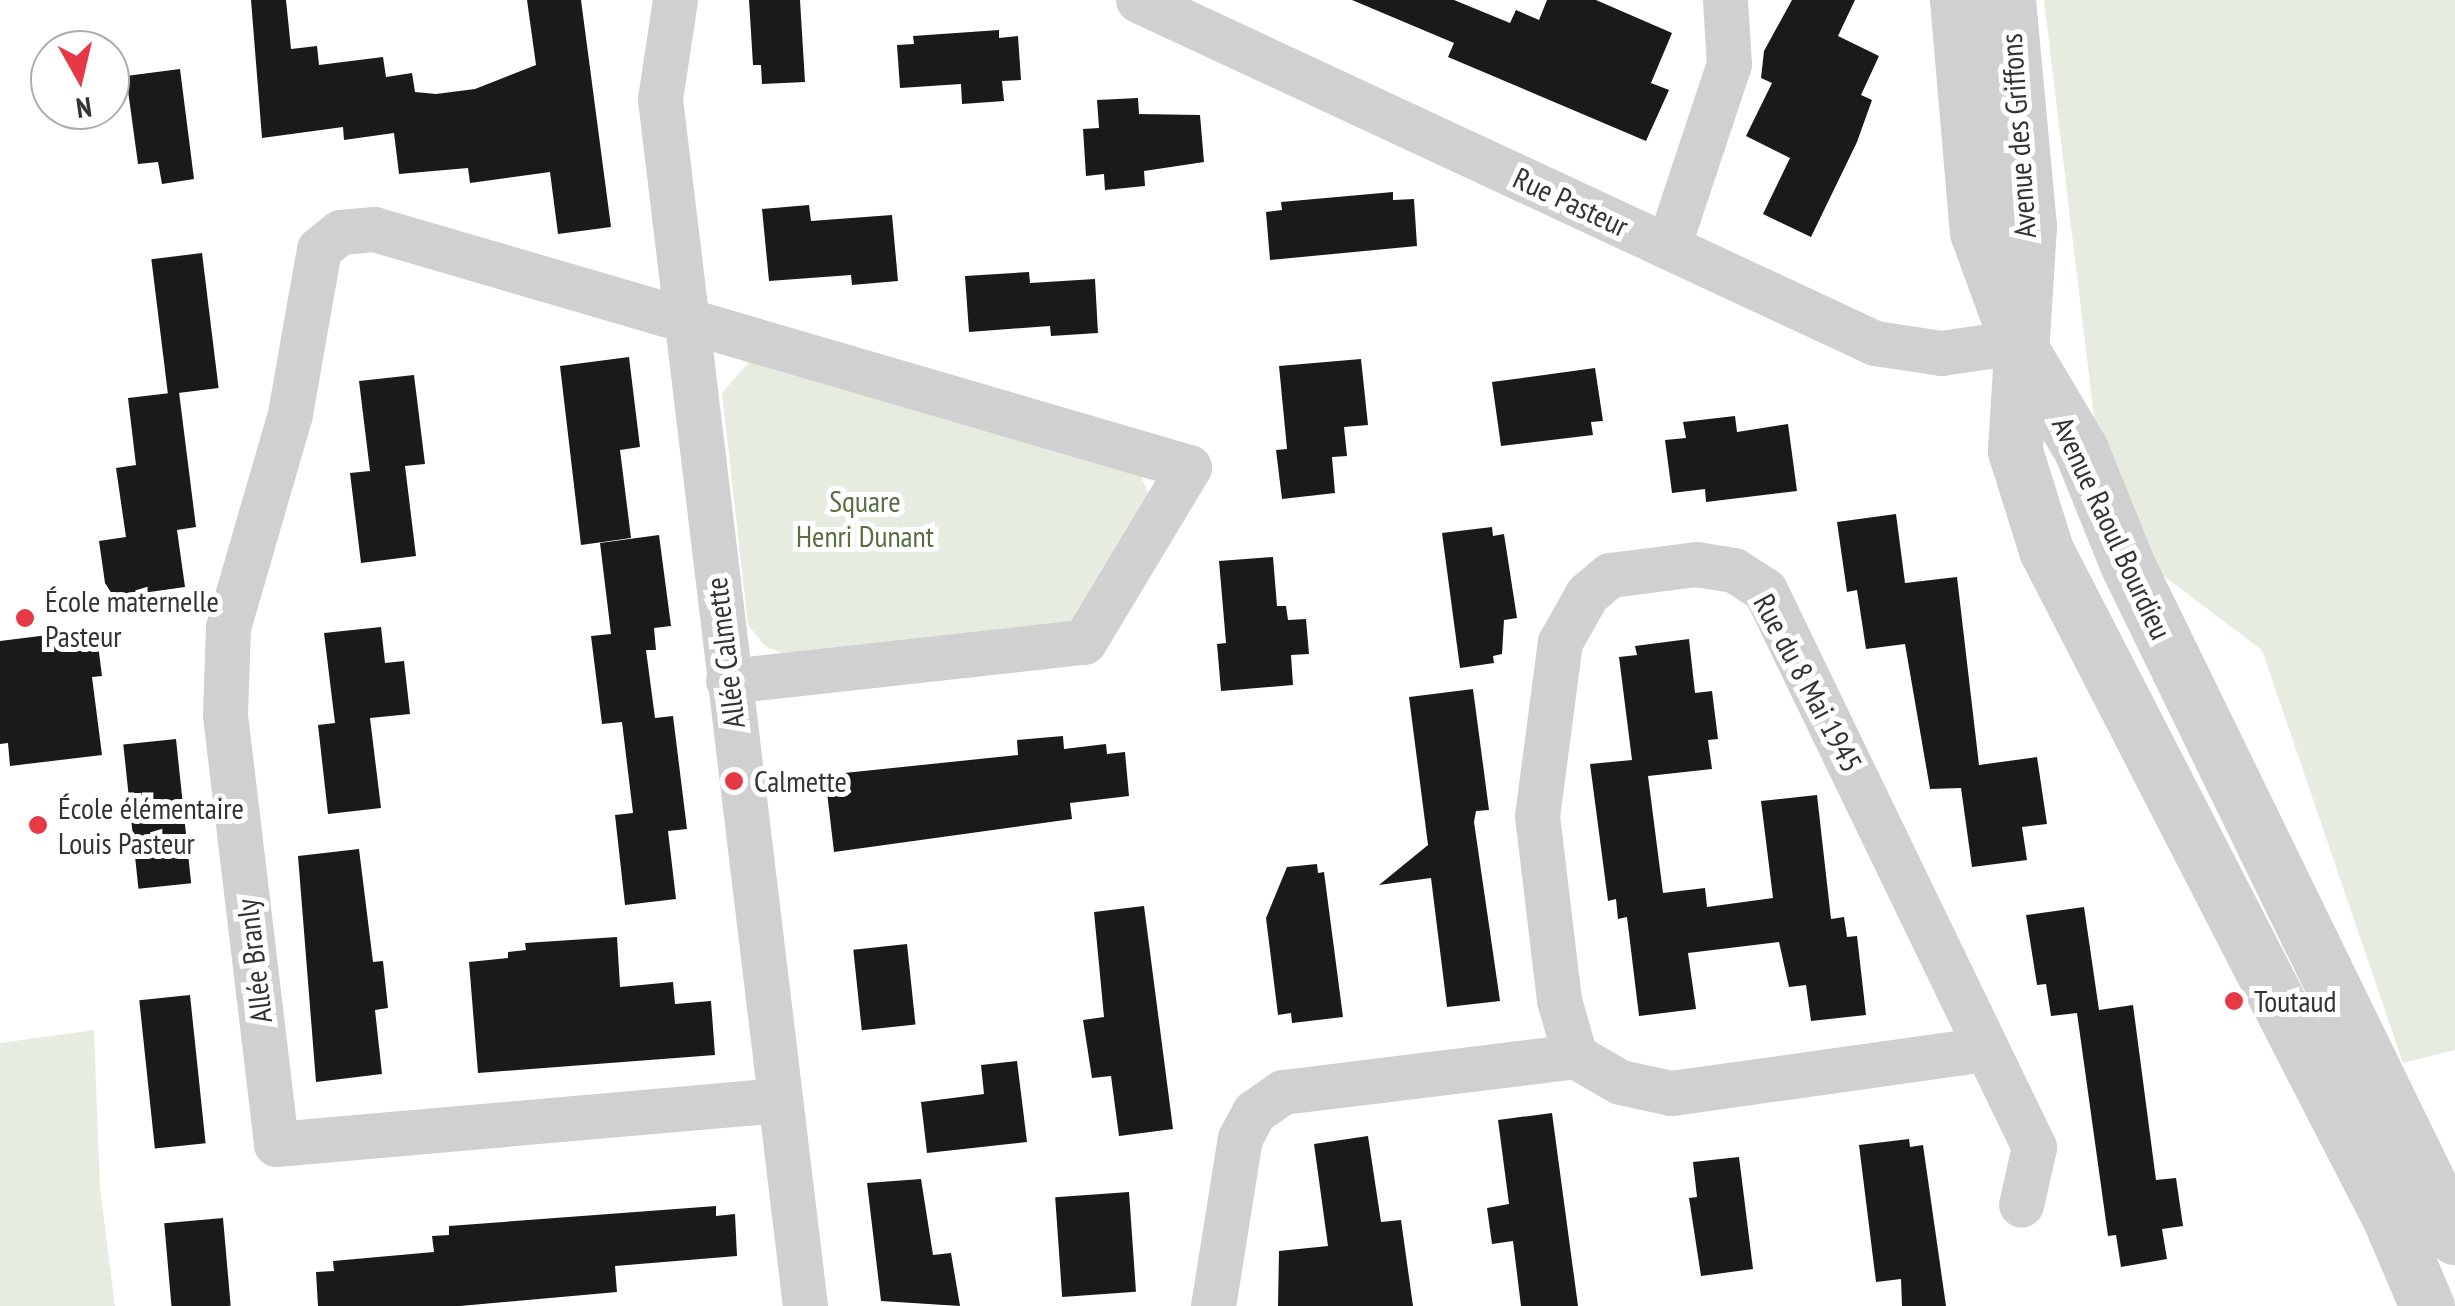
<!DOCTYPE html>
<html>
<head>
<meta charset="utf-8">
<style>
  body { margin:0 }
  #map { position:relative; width:2455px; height:1306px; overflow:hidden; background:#fff; font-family:"PT Sans Narrow",sans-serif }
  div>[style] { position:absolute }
  .green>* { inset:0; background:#e6ecdf }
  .building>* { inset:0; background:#1a1a1a; transform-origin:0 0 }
  .minor>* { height:45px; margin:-22.5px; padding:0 22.5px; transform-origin:22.5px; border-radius:22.5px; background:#d0d0d0 }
  .tertiary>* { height:55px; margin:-27.5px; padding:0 27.5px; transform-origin:27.5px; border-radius:27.5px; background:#d0d0d0 }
  .dots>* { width:28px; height:28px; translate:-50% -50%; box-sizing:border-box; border:5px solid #fff; border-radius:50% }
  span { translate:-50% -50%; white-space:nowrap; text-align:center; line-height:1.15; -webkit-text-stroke:10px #fff; paint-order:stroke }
  .street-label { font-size:30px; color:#333 }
  .park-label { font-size:30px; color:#56703f }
  .poi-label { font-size:30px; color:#333 }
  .left { translate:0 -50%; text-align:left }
  .north { position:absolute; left:30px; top:30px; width:100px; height:100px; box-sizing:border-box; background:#fff; border:2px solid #adadad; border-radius:50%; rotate:172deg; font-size:28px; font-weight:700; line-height:40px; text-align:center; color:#333 }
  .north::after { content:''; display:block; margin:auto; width:35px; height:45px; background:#e63946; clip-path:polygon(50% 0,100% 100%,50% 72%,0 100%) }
</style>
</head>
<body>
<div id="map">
  <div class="green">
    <i style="clip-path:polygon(2044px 0,2455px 0,2455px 1050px,2403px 1063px,2262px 650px,2108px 534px)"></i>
    <i style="clip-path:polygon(750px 361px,1138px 469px,1152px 502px,1083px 615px,1068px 622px,787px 655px,765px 646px,748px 625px,722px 393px)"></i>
    <i style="clip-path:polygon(94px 1030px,100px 1188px,115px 1306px,0 1306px,0 1043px)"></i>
  </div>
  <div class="building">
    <i style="clip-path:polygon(251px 0,286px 0,291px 49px,317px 46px,319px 65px,383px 57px,386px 77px,412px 73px,415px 92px,436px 94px,475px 89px,536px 65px,527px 0,581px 0,611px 227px,558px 234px,550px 172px,470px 183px,468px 168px,399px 174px,394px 133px,344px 140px,343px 127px,262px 138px)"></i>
    <i style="clip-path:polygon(749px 0,800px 0,805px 82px,762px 84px,761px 65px,753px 65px)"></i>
    <i style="clip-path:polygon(1352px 0,1454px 0,1510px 23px,1516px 10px,1539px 20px,1547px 0,1596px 0,1672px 33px,1651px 83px,1669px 90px,1646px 141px,1448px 57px,1454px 43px)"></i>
    <i style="clip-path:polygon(1792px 0,1855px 0,1838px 36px,1879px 56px,1861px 95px,1872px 100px,1857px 142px,1811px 237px,1763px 214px,1790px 158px,1746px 136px,1772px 83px,1761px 78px,1764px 51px)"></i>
    <i style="clip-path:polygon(999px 30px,999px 38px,1018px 36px,1021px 80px,1002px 81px,1004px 101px,962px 104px,961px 84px,900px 88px,897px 45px,914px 44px,913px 36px)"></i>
    <i style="clip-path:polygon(180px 69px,194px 179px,162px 184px,158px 162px,138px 164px,126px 76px)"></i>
    <i style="clip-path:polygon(1138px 98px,1139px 114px,1200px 115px,1204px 162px,1144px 171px,1145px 186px,1105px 190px,1104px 174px,1086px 176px,1083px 129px,1099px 128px,1097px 100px)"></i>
    <i style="clip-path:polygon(1393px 192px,1393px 200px,1414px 199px,1417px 246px,1270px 260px,1266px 212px,1282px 210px,1281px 202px)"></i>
    <i style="clip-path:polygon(809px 205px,811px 221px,892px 215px,898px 281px,852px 285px,851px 275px,769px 281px,762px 209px)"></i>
    <i style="left:202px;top:253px;width:136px;height:51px;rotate:83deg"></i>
    <i style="clip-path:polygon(1029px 272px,1030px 283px,1095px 279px,1098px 333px,1051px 336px,1050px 326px,969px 332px,965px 276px)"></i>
    <i style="clip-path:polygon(629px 357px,640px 447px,620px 450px,631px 538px,581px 545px,560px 366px)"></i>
    <i style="clip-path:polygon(1361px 359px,1368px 425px,1344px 427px,1347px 456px,1332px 457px,1335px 493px,1282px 499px,1276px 450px,1287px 449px,1279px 366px)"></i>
    <i style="clip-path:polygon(1595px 368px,1603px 421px,1591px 422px,1593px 435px,1501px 446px,1492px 382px)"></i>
    <i style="clip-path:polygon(414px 375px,425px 464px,405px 466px,416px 556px,361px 563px,350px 473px,370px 471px,359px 381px)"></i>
    <i style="clip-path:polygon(179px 392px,196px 527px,177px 530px,185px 587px,114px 597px,105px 583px,99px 541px,126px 537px,116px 468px,136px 465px,128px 398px)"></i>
    <i style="clip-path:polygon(1735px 416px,1737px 432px,1788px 424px,1797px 491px,1706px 502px,1705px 489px,1672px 493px,1665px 440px,1686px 438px,1683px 422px)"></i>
    <i style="clip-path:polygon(1896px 514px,1905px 583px,1957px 577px,1979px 765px,2037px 757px,2047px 824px,2022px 827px,2027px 860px,1972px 867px,1961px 788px,1930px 789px,1905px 644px,1866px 649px,1857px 590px,1847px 592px,1837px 522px)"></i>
    <i style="clip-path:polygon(1492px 527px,1493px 536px,1504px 534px,1517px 618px,1504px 620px,1502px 654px,1493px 656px,1494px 663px,1460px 668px,1442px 533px)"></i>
    <i style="clip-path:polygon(659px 535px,671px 626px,654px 628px,656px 650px,646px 650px,655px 718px,673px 716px,687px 829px,668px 831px,676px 899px,625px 905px,615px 815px,633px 813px,622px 722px,602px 724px,591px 636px,611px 634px,600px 543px)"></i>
    <i style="clip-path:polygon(1273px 557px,1277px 606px,1286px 606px,1288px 620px,1306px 619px,1309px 654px,1291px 655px,1293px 685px,1221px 691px,1217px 644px,1226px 643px,1219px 561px)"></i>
    <i style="clip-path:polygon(381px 627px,385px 663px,404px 661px,410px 714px,370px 718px,381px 808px,328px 814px,318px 725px,335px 723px,324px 633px)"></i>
    <i style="clip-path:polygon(96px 629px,102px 676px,92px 677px,102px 755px,10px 766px,8px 743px,0 744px,0 641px)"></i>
    <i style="clip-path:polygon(1689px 639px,1695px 693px,1712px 691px,1718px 739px,1708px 740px,1712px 769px,1648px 776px,1663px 893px,1705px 888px,1707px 907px,1773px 898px,1761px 801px,1817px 795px,1831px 919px,1844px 917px,1847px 937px,1857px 936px,1866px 1015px,1811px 1021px,1806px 985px,1789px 987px,1779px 942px,1688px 953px,1696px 1009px,1639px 1016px,1627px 917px,1618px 919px,1616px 899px,1608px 901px,1590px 764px,1632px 760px,1619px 657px,1637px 655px,1635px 646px)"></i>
    <i style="clip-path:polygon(1473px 689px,1489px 810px,1476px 811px,1474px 822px,1500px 1001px,1447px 1007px,1431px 878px,1379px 885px,1428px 845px,1409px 697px)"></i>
    <i style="clip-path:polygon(1063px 736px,1064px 749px,1106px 744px,1107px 754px,1125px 752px,1129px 796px,1070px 803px,1072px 819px,834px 852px,825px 775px,1018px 755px,1017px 740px)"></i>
    <i style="left:176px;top:739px;width:145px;height:53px;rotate:84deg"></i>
    <i style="clip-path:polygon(359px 849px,373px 962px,383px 961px,388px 1008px,375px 1010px,382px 1074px,316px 1082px,298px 856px)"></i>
    <i style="clip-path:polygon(1317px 864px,1318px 873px,1324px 872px,1343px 1017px,1292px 1023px,1291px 1013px,1278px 1015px,1266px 918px,1287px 867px)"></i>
    <i style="clip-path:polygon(1144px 906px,1173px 1129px,1119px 1136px,1111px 1076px,1092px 1078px,1083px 1020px,1104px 1017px,1094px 912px)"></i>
    <i style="clip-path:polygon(2084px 907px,2099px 1010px,2133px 1005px,2156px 1180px,2176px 1178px,2183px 1226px,2162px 1229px,2167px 1259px,2121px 1267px,2116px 1235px,2108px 1236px,2077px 1013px,2051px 1016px,2046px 984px,2037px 985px,2026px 915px)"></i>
    <i style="clip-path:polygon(617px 937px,620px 987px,673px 982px,675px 1004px,711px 1001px,715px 1055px,478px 1073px,469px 962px,508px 958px,508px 952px,526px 950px,525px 943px)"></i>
    <i style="left:907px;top:944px;width:81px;height:54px;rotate:84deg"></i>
    <i style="left:190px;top:995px;width:149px;height:51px;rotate:84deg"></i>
    <i style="clip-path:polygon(1017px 1061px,1027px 1142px,927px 1153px,921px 1102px,984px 1094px,981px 1065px)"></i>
    <i style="clip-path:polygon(1552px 1113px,1578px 1306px,1521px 1306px,1513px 1241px,1492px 1244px,1487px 1208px,1509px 1204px,1498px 1120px)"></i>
    <i style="clip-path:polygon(1368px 1136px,1381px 1222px,1401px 1220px,1413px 1306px,1278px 1306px,1279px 1251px,1328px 1246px,1314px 1144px)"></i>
    <i style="clip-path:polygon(1909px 1139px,1910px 1147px,1923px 1145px,1946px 1306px,1902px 1306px,1901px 1279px,1876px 1282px,1859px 1145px)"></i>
    <i style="clip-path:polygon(1739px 1157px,1753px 1269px,1701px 1276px,1689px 1198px,1697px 1197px,1693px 1162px)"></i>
    <i style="clip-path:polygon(921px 1179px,933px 1255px,951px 1253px,960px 1306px,881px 1301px,867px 1183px)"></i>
    <i style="left:1129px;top:1192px;width:100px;height:74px;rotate:86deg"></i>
    <i style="clip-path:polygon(716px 1206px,716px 1216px,735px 1214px,737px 1256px,615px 1266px,617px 1292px,460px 1306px,318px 1306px,316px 1272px,334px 1271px,333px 1261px,434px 1252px,432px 1236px,449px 1235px,449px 1226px)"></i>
    <i style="left:223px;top:1218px;width:88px;height:59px;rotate:85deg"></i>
  </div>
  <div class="minor">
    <i style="left:675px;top:0;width:100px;rotate:98.6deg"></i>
    <i style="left:660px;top:99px;width:1216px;rotate:83.15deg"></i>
    <i style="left:1138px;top:0;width:813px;rotate:24.96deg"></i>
    <i style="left:1875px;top:343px;width:67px;rotate:8.6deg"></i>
    <i style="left:1941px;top:353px;width:77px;rotate:-8.2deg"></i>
    <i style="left:1668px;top:247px;width:193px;rotate:-71.6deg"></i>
    <i style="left:1729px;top:64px;width:64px;rotate:-93.6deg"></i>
    <i style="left:728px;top:681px;width:358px;rotate:-6.3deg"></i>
    <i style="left:1084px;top:642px;width:204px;rotate:-59deg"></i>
    <i style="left:1189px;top:467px;width:849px;rotate:-163.72deg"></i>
    <i style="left:374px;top:229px;width:34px;rotate:175deg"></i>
    <i style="left:340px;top:232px;width:27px;rotate:141deg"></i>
    <i style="left:319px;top:249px;width:168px;rotate:100deg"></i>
    <i style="left:290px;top:414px;width:223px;rotate:106.2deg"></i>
    <i style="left:228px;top:628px;width:87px;rotate:92deg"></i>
    <i style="left:225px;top:715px;width:432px;rotate:83.2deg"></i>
    <i style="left:276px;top:1144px;width:505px;rotate:-5deg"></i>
    <i style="left:1985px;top:1049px;width:317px;rotate:172deg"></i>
    <i style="left:1671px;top:1093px;width:52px;rotate:-167.8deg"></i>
    <i style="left:1620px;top:1082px;width:52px;rotate:-150deg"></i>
    <i style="left:1575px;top:1056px;width:58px;rotate:-105.9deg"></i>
    <i style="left:1559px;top:1000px;width:185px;rotate:-96.8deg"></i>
    <i style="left:1537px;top:816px;width:176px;rotate:-82.5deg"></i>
    <i style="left:1560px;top:642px;width:55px;rotate:-60.6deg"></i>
    <i style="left:1587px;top:594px;width:30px;rotate:-40deg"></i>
    <i style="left:1610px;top:575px;width:87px;rotate:-7.3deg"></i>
    <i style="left:1696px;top:564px;width:38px;rotate:9deg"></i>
    <i style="left:1734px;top:570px;width:37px;rotate:33deg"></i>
    <i style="left:1765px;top:590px;width:619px;rotate:64.22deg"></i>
    <i style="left:2034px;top:1147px;width:59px;rotate:102.6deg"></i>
    <i style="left:1213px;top:1306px;width:170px;rotate:-80.9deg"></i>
    <i style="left:1240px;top:1138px;width:30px;rotate:-62deg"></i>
    <i style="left:1254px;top:1112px;width:35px;rotate:-35deg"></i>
    <i style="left:1283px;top:1092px;width:294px;rotate:-7deg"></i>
  </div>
  <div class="tertiary">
    <i style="left:1957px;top:0;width:233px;rotate:85.1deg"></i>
    <i style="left:1977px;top:232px;width:117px;rotate:70deg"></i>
    <i style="left:2017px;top:342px;width:126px;rotate:59.3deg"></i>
    <i style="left:2081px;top:450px;width:123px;rotate:68deg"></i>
    <i style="left:2127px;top:564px;width:749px;rotate:64.02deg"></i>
    <i style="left:2008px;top:0;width:227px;rotate:84.7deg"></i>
    <i style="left:2029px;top:226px;width:225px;rotate:93.6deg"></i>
    <i style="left:2015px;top:451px;width:104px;rotate:72.6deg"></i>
    <i style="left:2046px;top:550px;width:752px;rotate:62.79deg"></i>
    <i style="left:2390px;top:1219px;width:95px;rotate:67deg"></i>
  </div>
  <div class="dots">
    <i style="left:25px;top:618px;background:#e63946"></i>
    <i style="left:734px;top:781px;background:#e63946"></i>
    <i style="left:38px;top:825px;background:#e63946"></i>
    <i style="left:2234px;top:1001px;background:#e63946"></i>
  </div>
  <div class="street-label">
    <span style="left:2018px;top:136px;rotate:-94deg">Avenue des Griffons</span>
    <span style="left:1571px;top:202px;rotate:25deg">Rue Pasteur</span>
    <span style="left:2112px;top:528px;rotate:65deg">Avenue Raoul Bourdieu</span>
    <span style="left:725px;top:653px;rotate:-97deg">Allée Calmette</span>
    <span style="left:1808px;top:683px;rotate:62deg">Rue du 8 Mai 1945</span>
    <span style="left:254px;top:961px;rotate:-97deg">Allée Branly</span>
  </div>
  <div class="park-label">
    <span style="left:865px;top:518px">Square<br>Henri Dunant</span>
  </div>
  <div class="poi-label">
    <span class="left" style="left:45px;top:618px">École maternelle<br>Pasteur</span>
    <span class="left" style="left:754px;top:781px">Calmette</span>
    <span class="left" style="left:58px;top:825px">École élémentaire<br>Louis Pasteur</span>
    <span class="left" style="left:2254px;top:1001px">Toutaud</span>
  </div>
  <div class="north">N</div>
</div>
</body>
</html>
